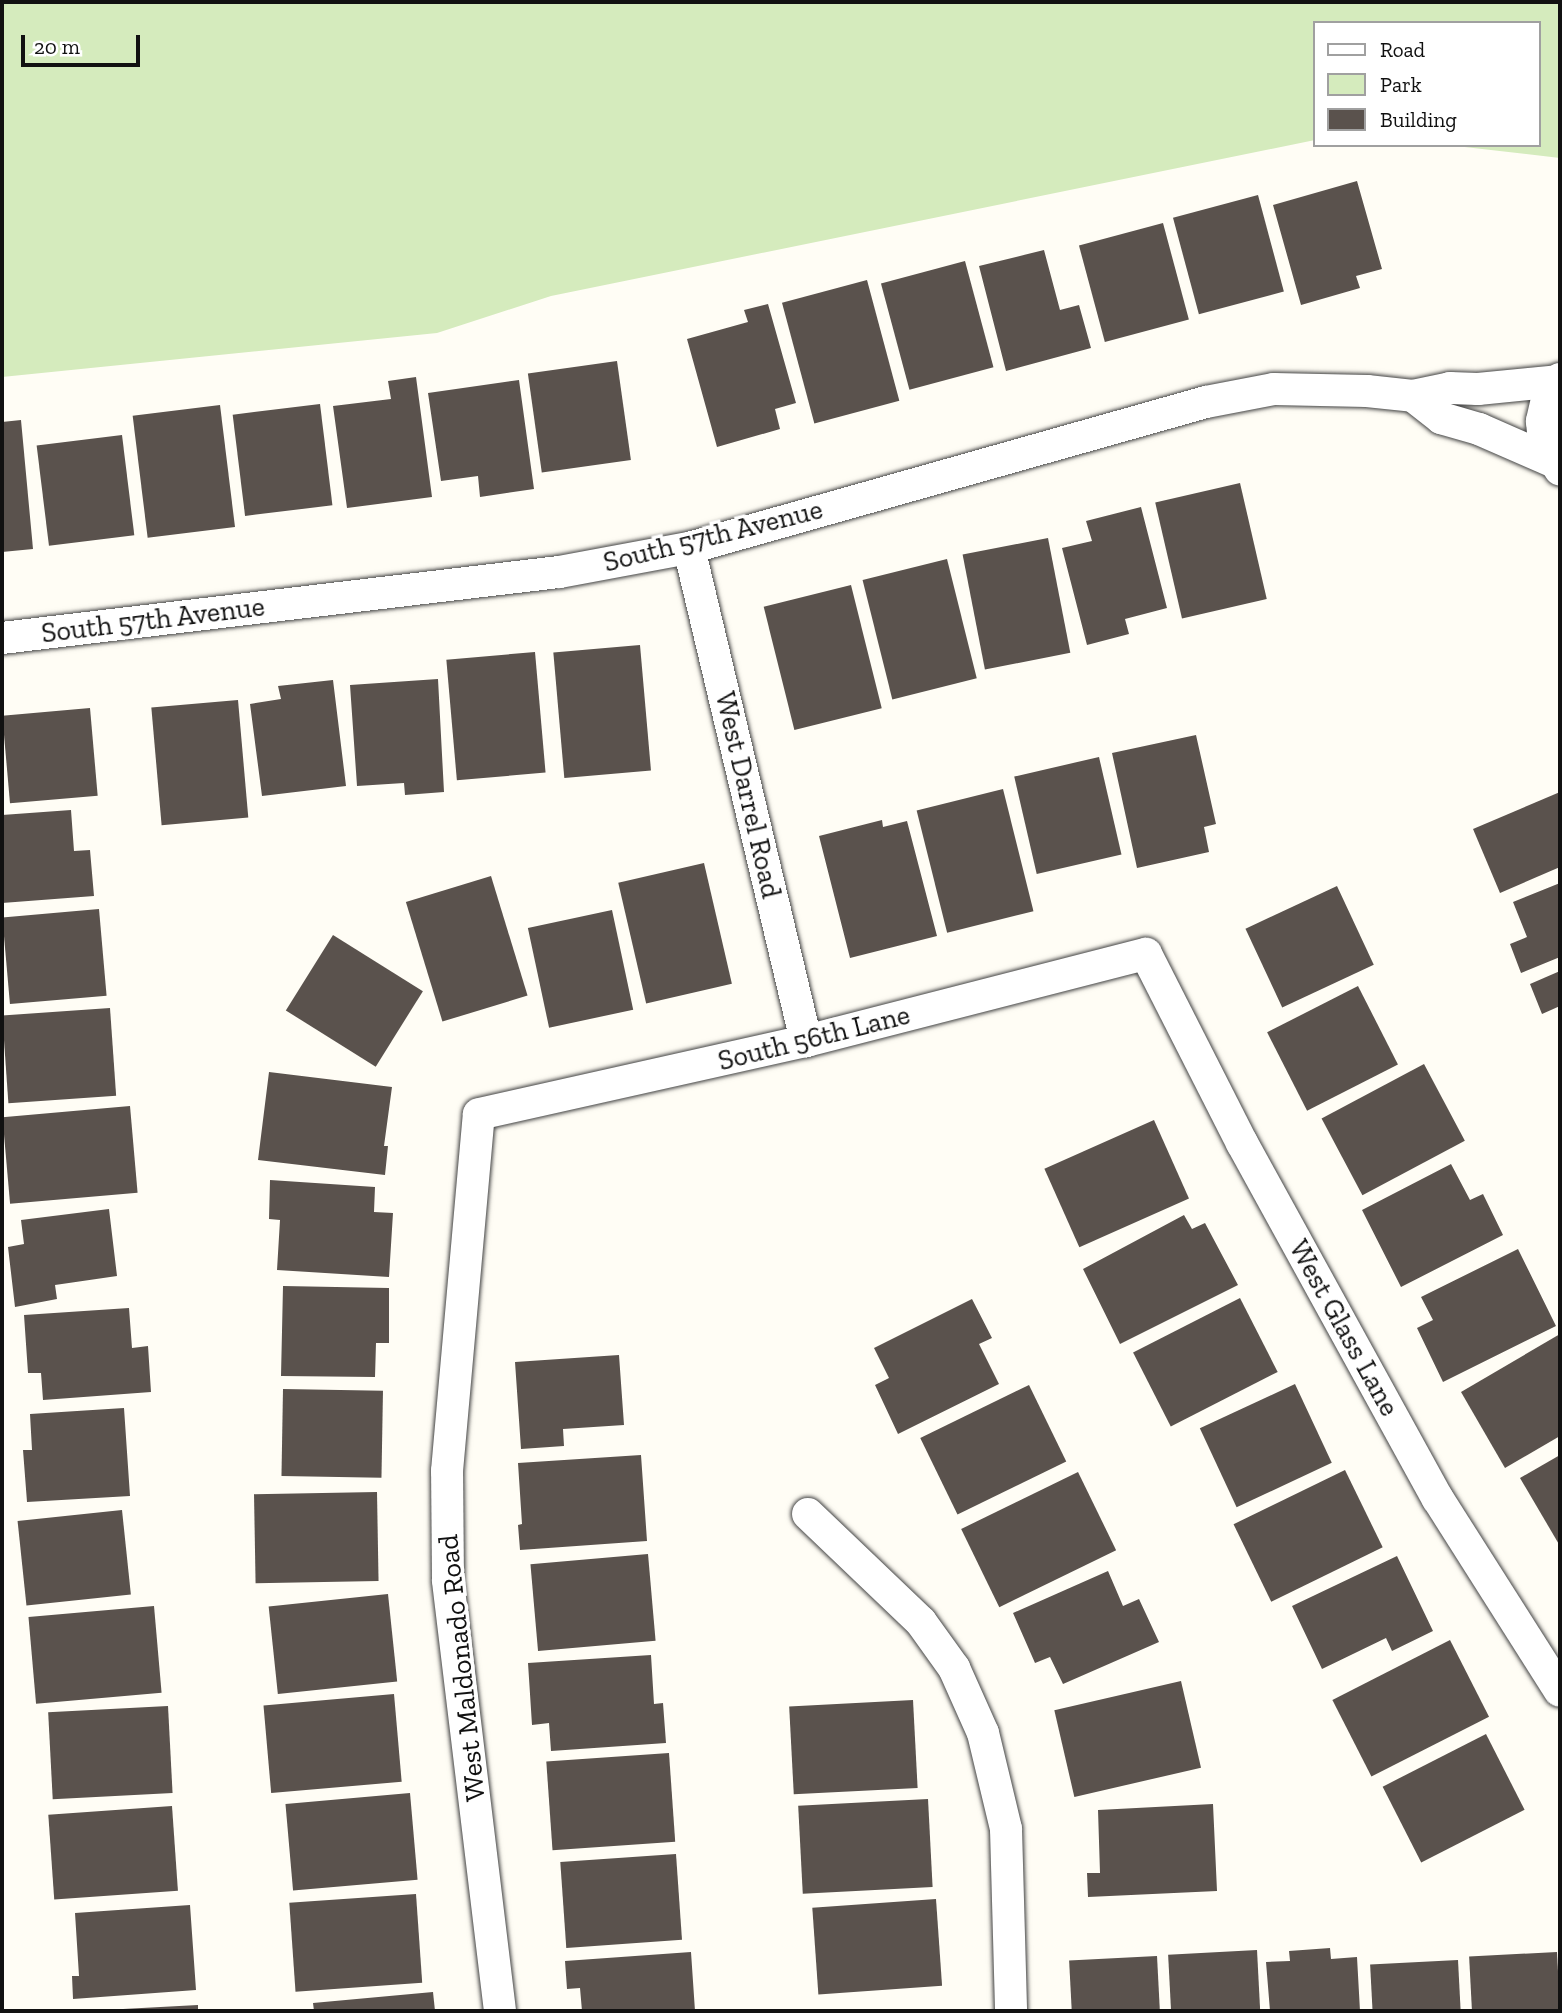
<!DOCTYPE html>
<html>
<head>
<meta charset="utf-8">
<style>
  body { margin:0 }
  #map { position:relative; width:1562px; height:2013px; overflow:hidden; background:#fffdf5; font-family:"Zilla Slab",serif }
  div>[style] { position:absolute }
  .green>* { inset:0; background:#d5ebbd }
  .building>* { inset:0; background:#5a524d; transform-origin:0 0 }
  .roads { filter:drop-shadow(0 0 2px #444) drop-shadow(0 0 2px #444) }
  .street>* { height:32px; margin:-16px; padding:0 16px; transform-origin:16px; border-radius:16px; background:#fff }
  span { translate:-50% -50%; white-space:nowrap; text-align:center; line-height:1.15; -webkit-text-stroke:7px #fff; paint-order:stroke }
  .street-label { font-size:28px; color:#111 }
  .frame { position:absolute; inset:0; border:4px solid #111; pointer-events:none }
  .legend { position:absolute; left:1313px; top:21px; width:228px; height:126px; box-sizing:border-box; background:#fff; border:2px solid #a0a0a0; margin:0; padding:9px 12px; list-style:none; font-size:21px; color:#111 }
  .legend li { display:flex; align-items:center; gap:14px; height:35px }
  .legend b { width:35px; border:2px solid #a0a0a0 }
  .scale { position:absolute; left:21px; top:35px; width:119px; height:32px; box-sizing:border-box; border:4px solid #111; border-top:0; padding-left:9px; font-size:21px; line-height:24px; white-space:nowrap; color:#111; -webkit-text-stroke:5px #fff; paint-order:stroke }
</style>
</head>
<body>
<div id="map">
  <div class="green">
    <i style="clip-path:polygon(2px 2px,1560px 2px,1560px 158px,1447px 145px,1539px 145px,1539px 23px,1315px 23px,1315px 140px,551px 296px,437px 333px,2px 377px)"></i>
  </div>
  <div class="building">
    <i style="clip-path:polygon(1357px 181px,1382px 269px,1356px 276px,1360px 288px,1301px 305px,1273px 205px)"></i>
    <i style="left:1258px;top:195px;width:100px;height:88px;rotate:75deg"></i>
    <i style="left:1163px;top:223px;width:100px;height:87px;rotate:75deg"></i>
    <i style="clip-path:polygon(1044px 250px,1060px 310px,1079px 305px,1091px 348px,1006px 371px,979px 266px)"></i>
    <i style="left:965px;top:261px;width:110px;height:87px;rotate:75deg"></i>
    <i style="left:867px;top:280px;width:125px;height:88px;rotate:75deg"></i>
    <i style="clip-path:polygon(768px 304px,796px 403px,775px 409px,780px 429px,717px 447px,687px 339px,748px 322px,744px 310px)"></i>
    <i style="left:617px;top:361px;width:100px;height:90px;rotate:82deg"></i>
    <i style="clip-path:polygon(416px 377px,432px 497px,347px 508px,333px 406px,391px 399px,388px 381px)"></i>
    <i style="clip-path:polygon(519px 380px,534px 489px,480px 497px,478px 476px,441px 481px,428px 393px)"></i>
    <i style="left:320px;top:404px;width:102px;height:88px;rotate:83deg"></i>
    <i style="left:220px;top:405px;width:123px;height:88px;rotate:83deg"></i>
    <i style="clip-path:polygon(21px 420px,33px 549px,2px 552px,2px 422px)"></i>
    <i style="left:122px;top:435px;width:101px;height:86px;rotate:83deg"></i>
    <i style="left:1240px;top:483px;width:119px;height:87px;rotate:77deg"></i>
    <i style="clip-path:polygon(1141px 507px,1167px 608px,1125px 619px,1129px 634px,1087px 645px,1062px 548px,1092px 541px,1086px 521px)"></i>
    <i style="left:1048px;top:538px;width:117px;height:87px;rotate:79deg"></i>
    <i style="left:947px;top:559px;width:123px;height:87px;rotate:76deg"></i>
    <i style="left:851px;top:585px;width:127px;height:90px;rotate:76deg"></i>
    <i style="left:640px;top:645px;width:126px;height:87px;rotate:85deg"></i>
    <i style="left:535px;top:652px;width:121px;height:89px;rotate:85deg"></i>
    <i style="clip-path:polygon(438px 679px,444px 792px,405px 795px,404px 783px,357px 786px,350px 685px)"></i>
    <i style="clip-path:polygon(333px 680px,346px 786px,262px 796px,250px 704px,281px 699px,278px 686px)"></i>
    <i style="left:238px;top:700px;width:118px;height:87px;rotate:85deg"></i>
    <i style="left:90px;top:708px;width:88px;height:88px;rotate:85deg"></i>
    <i style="clip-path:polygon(1196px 735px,1216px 824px,1204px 827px,1209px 852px,1137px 868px,1112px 753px)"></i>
    <i style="left:1099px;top:757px;width:100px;height:87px;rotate:77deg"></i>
    <i style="left:1003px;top:789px;width:126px;height:89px;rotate:76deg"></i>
    <i style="clip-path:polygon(1560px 792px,1560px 867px,1500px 893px,1473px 829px)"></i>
    <i style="clip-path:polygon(71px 810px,74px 851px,90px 850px,94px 896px,2px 903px,2px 815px)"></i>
    <i style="clip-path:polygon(882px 820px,883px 827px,907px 821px,937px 936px,850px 958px,819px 836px)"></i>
    <i style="left:704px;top:863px;width:124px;height:88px;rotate:77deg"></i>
    <i style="left:491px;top:876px;width:125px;height:89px;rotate:73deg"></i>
    <i style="clip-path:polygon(1560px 883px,1560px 957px,1521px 973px,1510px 944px,1527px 937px,1513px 902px)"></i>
    <i style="left:1337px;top:886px;width:87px;height:101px;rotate:65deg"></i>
    <i style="left:99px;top:909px;width:87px;height:97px;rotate:85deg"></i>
    <i style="left:612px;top:910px;width:102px;height:86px;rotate:78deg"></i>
    <i style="left:333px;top:935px;width:106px;height:89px;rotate:32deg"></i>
    <i style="clip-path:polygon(1560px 971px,1560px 1006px,1542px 1014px,1530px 984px)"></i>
    <i style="left:1358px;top:986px;width:88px;height:102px;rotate:63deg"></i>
    <i style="left:110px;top:1008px;width:88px;height:108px;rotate:86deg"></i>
    <i style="left:1424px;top:1064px;width:87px;height:116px;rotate:62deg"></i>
    <i style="clip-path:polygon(269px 1072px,392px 1087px,384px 1146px,388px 1146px,385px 1175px,258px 1160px)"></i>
    <i style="left:130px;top:1106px;width:87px;height:128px;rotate:85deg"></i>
    <i style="left:1154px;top:1120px;width:86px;height:120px;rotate:66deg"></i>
    <i style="clip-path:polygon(1451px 1164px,1470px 1200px,1483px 1194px,1503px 1235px,1401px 1287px,1362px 1210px)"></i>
    <i style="clip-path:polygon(270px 1180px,375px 1187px,374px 1212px,393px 1213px,389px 1277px,277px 1270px,280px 1220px,269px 1219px)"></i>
    <i style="clip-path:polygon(109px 1209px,117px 1276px,55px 1285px,57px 1299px,15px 1307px,8px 1247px,24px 1244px,21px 1220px)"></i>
    <i style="clip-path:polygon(1184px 1215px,1192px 1229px,1205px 1223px,1238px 1285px,1120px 1344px,1083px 1269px)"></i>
    <i style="clip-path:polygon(1518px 1249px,1556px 1326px,1443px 1382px,1417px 1328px,1433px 1320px,1421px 1297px)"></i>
    <i style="clip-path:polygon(283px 1286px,389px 1288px,389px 1343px,376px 1343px,375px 1377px,281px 1376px)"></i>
    <i style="left:1240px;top:1298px;width:83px;height:120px;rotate:63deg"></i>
    <i style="clip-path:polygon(972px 1299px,992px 1338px,979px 1344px,999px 1384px,898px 1434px,875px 1385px,889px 1378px,874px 1348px)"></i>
    <i style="clip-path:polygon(129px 1308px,132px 1348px,148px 1346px,151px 1392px,43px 1400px,41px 1373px,28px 1373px,24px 1315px)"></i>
    <i style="clip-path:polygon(1560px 1334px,1560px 1436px,1505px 1468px,1461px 1392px)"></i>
    <i style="clip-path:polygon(619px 1355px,624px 1425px,563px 1429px,564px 1446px,521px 1449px,515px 1362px)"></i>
    <i style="left:1295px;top:1384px;width:87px;height:105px;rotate:65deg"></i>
    <i style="left:1029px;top:1385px;width:85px;height:121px;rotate:64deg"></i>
    <i style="left:283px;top:1389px;width:100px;height:87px;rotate:1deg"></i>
    <i style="clip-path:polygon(124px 1408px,130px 1496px,27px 1502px,23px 1450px,32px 1450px,30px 1414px)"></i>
    <i style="clip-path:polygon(641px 1455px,647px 1541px,520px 1550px,518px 1525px,522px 1524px,518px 1463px)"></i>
    <i style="clip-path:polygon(1560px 1455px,1560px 1546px,1520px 1478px)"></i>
    <i style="left:1345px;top:1470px;width:86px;height:124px;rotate:64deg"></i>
    <i style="left:1078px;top:1472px;width:87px;height:130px;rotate:64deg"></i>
    <i style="left:377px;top:1492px;width:89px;height:123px;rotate:89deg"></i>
    <i style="left:122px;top:1510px;width:85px;height:105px;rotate:84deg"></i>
    <i style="left:648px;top:1554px;width:87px;height:118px;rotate:85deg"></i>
    <i style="clip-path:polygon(1397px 1556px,1433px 1631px,1392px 1651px,1386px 1638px,1322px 1669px,1292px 1606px)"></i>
    <i style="clip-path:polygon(1108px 1571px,1123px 1606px,1139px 1599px,1159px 1642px,1063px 1684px,1050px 1657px,1035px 1663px,1013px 1613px)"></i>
    <i style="left:388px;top:1594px;width:88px;height:120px;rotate:84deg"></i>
    <i style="left:154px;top:1606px;width:87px;height:126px;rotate:85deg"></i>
    <i style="left:1450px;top:1640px;width:86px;height:132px;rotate:63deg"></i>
    <i style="clip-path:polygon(651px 1655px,654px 1704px,663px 1703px,666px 1743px,551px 1751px,549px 1723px,532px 1725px,528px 1663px)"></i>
    <i style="left:1181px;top:1681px;width:89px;height:130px;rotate:77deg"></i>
    <i style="left:394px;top:1694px;width:88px;height:131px;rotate:85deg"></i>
    <i style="left:913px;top:1700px;width:88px;height:124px;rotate:87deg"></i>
    <i style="left:168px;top:1706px;width:87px;height:120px;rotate:87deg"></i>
    <i style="left:1486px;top:1734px;width:85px;height:116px;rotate:63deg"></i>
    <i style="left:669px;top:1753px;width:89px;height:123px;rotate:86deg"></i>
    <i style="left:410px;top:1793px;width:87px;height:125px;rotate:85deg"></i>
    <i style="left:928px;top:1799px;width:88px;height:130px;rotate:87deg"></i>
    <i style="clip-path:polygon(1213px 1804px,1217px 1891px,1088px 1897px,1087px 1873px,1100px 1873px,1098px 1810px)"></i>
    <i style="left:172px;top:1806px;width:85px;height:124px;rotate:86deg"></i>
    <i style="left:676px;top:1854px;width:86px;height:116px;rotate:86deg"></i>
    <i style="left:416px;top:1894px;width:89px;height:127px;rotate:86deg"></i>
    <i style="left:936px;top:1899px;width:87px;height:124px;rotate:86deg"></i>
    <i style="clip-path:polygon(190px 1905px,196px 1990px,73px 1999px,72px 1976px,79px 1976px,75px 1913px)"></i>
    <i style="clip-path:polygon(1330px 1948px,1331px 1959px,1357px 1957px,1360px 2011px,1270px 2011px,1266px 1962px,1290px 1961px,1289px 1951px)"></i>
    <i style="left:1257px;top:1950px;width:61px;height:89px;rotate:87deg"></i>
    <i style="clip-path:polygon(691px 1952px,695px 2011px,582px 2011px,580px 1988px,567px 1989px,565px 1961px)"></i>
    <i style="left:1557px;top:1952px;width:59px;height:88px;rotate:87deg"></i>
    <i style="left:1157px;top:1956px;width:55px;height:88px;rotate:87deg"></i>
    <i style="left:1458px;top:1960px;width:51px;height:88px;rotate:87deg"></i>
    <i style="clip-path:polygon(433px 1992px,435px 2011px,314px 2011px,313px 2003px)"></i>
    <i style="clip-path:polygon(198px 2005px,198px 2011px,123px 2011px,123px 2009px)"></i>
  </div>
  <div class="roads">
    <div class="street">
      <i style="left:1560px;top:379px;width:24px;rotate:123deg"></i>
      <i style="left:1547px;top:399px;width:23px;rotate:103deg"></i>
      <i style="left:1542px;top:421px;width:22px;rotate:85deg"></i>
      <i style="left:1544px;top:443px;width:31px;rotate:59deg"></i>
      <i style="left:1413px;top:396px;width:36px;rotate:38deg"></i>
      <i style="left:1441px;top:418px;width:40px;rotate:16deg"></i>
      <i style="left:1479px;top:429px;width:82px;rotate:23.7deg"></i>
      <i style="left:689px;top:548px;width:507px;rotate:76.65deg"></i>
      <i style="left:2px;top:638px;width:561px;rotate:-6.76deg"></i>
      <i style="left:559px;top:572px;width:132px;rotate:-10.5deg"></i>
      <i style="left:689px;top:548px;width:537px;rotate:-15.77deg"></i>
      <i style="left:1206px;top:402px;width:69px;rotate:-10.8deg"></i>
      <i style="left:1274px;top:389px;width:93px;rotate:1.2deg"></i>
      <i style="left:1367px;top:391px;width:46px;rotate:6.2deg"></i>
      <i style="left:1413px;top:396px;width:38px;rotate:-12deg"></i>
      <i style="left:1450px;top:388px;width:28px;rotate:2deg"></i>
      <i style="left:1478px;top:389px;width:80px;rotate:-5.7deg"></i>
      <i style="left:808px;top:1514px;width:156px;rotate:43.7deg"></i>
      <i style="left:921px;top:1622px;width:57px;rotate:54.3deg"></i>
      <i style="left:954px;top:1668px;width:71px;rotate:66deg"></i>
      <i style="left:983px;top:1733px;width:99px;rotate:76.5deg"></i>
      <i style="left:1006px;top:1829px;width:182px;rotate:88.4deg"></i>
      <i style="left:500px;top:2011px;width:434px;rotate:-96.9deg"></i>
      <i style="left:448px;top:1580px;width:109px;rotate:-90.5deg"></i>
      <i style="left:447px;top:1471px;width:358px;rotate:-84.9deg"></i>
      <i style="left:479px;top:1114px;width:335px;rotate:-12.6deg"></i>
      <i style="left:806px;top:1041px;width:351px;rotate:-14.4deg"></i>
      <i style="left:1146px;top:954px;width:212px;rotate:63.1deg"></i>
      <i style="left:1242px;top:1143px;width:406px;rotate:61.2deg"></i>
      <i style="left:1438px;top:1499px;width:227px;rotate:57.6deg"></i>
    </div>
  </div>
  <div class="street-label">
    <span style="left:713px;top:536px;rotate:-14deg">South 57th Avenue</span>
    <span style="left:153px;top:620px;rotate:-7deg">South 57th Avenue</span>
    <span style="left:748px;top:795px;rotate:77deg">West Darrel Road</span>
    <span style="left:814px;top:1038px;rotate:-14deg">South 56th Lane</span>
    <span style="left:1344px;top:1328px;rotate:61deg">West Glass Lane</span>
    <span style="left:462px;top:1668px;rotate:-96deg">West Maldonado Road</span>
  </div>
  <div class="frame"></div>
  <ul class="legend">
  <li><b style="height:9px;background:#fff"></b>Road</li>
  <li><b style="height:19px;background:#d5ebbd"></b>Park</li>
  <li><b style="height:19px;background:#5a524d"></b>Building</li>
  </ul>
  <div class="scale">20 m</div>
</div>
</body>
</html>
